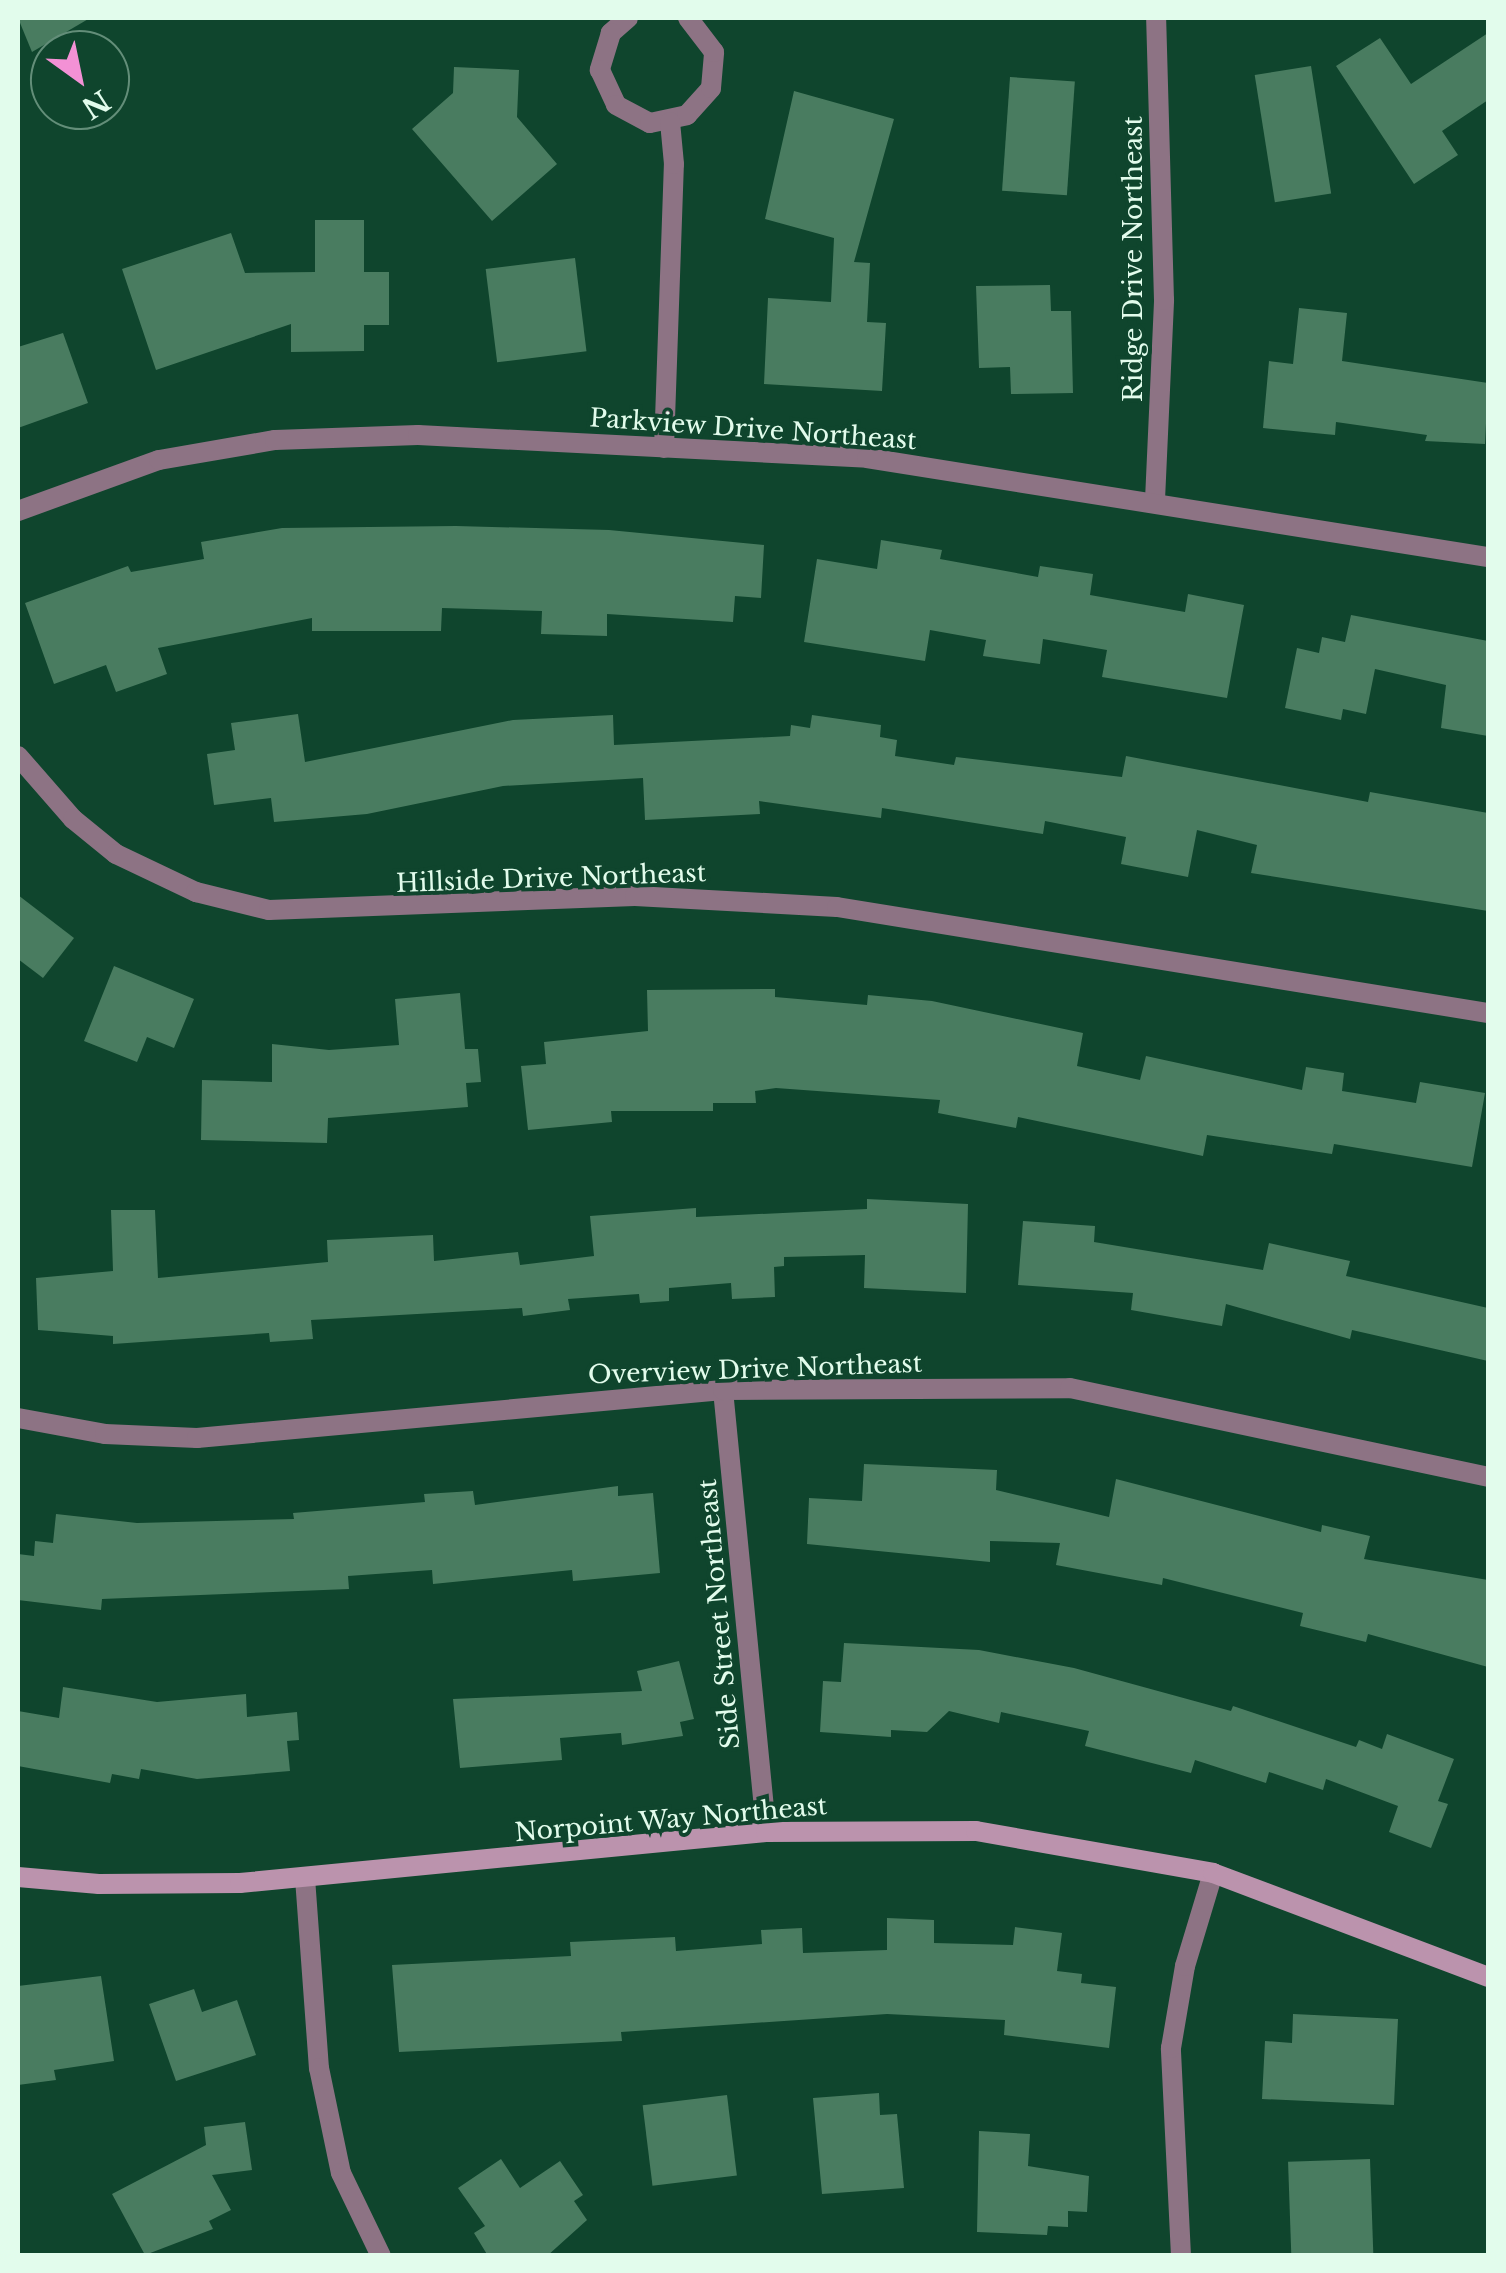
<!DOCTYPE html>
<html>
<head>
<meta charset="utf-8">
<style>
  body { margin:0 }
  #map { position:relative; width:1506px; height:2273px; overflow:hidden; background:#0f452d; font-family:"Libre Baskerville",serif }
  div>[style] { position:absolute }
  .building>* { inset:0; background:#497c60; transform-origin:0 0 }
  .street>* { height:20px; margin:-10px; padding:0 10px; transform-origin:10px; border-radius:10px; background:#8d7384 }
  .secondary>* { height:20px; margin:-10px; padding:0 10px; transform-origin:10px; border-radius:10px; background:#bb93ad }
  span { translate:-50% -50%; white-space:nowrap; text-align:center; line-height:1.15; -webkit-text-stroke:8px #0f452d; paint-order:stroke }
  .street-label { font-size:25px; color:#e2fcec }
  .frame { position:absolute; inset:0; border:20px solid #e2fcec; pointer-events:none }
  .north { position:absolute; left:30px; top:30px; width:100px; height:100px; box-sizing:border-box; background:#0f452d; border:2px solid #638e79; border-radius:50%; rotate:147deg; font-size:28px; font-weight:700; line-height:40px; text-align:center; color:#e2fcec }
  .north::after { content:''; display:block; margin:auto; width:35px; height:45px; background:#f391d5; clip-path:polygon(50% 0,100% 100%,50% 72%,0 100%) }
</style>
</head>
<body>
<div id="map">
  <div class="building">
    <i style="clip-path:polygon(18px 18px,90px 18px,32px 52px)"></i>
    <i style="clip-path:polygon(1488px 33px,1488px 100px,1442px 131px,1458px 155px,1414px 184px,1336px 66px,1380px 38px,1411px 84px)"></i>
    <i style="left:1311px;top:66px;width:129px;height:57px;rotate:81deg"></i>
    <i style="clip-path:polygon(454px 67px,519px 70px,517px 117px,557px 164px,492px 221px,412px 129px,453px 93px)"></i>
    <i style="left:1010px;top:77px;width:65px;height:114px;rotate:4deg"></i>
    <i style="clip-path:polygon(794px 91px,894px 119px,854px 262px,870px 263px,867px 322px,886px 323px,882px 391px,764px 384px,768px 298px,831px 302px,834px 238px,765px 219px)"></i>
    <i style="clip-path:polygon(315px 220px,364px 220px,364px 272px,389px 272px,389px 325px,364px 325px,364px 351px,291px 352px,291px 324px,156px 370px,122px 269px,231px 233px,245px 273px,315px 272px)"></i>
    <i style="left:575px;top:258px;width:94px;height:90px;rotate:83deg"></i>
    <i style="clip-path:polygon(1050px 285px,1051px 311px,1071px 311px,1073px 393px,1011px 394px,1010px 367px,979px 368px,976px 286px)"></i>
    <i style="clip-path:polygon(1299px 308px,1347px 313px,1342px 361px,1488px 383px,1485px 444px,1425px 441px,1427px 435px,1336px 422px,1335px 435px,1263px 428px,1269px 361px,1293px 364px)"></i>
    <i style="clip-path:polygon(63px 333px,88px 403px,18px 428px,18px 347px)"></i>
    <i style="clip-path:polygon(456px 526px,609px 530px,764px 545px,761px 598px,735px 596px,733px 622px,607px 614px,607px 636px,541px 634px,542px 611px,442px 608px,441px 631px,312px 631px,312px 618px,158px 648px,167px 674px,116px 692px,106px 665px,54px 684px,25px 603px,128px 566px,131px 572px,204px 559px,201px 542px,282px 528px)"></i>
    <i style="clip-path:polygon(881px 540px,942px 550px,940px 559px,1038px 577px,1040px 566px,1093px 574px,1090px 595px,1185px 612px,1188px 594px,1244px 605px,1227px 698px,1102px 677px,1107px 650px,1043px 639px,1040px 664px,983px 656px,986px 640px,930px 630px,925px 661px,804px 642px,817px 559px,877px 569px)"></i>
    <i style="clip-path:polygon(1351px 615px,1488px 641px,1488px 736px,1441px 728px,1446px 685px,1375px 669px,1366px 714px,1343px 709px,1341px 720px,1285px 708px,1297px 648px,1319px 653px,1322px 637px,1345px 642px)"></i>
    <i style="clip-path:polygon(298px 714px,305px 762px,513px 720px,613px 715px,614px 745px,790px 736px,791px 725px,810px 728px,812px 715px,881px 725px,880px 737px,897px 740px,895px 756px,954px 765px,956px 757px,1122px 777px,1126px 756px,1368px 802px,1370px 792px,1488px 813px,1488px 911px,1251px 873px,1257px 845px,1197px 830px,1188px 877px,1121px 864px,1126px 837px,1045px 821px,1043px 834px,882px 808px,881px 818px,759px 801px,760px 814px,645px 820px,643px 778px,503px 786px,367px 814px,274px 822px,271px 798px,214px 805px,207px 754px,235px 750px,231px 723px)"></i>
    <i style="clip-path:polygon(18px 895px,74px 938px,43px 978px,18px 959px)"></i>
    <i style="clip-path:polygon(114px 966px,194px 999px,174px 1048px,147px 1037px,137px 1062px,84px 1041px)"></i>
    <i style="clip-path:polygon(775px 989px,775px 997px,867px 1005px,868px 995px,932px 1001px,1083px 1033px,1077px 1066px,1140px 1080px,1146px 1056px,1302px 1090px,1306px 1067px,1344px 1073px,1342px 1091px,1416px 1103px,1420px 1082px,1485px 1093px,1472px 1167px,1334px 1144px,1332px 1154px,1207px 1135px,1203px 1156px,1018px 1117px,1016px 1128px,938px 1113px,940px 1100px,776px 1088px,755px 1091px,756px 1103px,713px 1103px,713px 1111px,611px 1111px,612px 1122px,528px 1130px,521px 1066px,546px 1064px,544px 1042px,648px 1031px,647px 990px)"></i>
    <i style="clip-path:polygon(460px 993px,465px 1049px,478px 1049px,481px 1082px,466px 1083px,468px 1107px,328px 1118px,327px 1143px,201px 1140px,202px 1080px,272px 1082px,272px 1044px,329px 1050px,399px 1045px,395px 999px)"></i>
    <i style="clip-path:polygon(867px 1199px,968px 1204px,966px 1293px,864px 1288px,865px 1255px,784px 1257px,784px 1266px,774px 1267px,775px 1297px,732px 1299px,731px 1283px,669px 1288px,669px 1301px,640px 1303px,639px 1294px,568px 1299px,570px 1310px,523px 1316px,522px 1308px,311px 1320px,313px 1339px,270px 1342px,269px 1333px,113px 1344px,113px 1336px,38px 1330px,36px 1278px,113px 1271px,111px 1210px,155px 1210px,158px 1278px,328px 1262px,327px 1240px,433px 1235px,434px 1261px,518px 1252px,520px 1265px,594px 1256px,590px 1216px,696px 1208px,696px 1217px,867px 1209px)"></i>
    <i style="clip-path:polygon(1023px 1221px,1095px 1226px,1094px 1242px,1263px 1270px,1269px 1243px,1350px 1261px,1346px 1276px,1488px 1308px,1488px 1361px,1352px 1330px,1350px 1339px,1226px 1304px,1222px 1326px,1131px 1310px,1133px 1293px,1018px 1285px)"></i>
    <i style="clip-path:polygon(864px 1464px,997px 1470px,996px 1490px,1109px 1517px,1116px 1479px,1321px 1532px,1322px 1525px,1370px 1536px,1364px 1559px,1488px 1580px,1488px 1667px,1368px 1634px,1366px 1642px,1300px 1626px,1303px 1613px,1163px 1578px,1162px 1585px,1056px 1565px,1060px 1543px,990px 1541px,990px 1562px,807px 1544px,809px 1498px,862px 1501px)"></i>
    <i style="clip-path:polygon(618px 1486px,618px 1496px,653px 1493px,660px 1573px,573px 1581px,572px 1570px,433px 1584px,432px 1570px,348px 1576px,349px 1589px,102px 1599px,101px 1610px,18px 1600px,18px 1554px,34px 1556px,35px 1541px,53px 1543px,56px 1514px,137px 1523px,294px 1519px,293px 1513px,425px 1502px,424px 1494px,473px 1491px,475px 1505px)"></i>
    <i style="clip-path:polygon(844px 1643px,979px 1650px,1074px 1668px,1231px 1711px,1233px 1706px,1356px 1747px,1359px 1740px,1382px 1749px,1387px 1734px,1454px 1759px,1438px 1801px,1448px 1804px,1431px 1848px,1389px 1832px,1398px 1806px,1326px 1779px,1323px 1790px,1269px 1772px,1266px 1783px,1195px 1760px,1191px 1773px,1085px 1746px,1089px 1731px,1001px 1712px,999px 1723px,949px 1711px,927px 1732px,891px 1730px,891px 1737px,820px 1732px,823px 1681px,841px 1682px)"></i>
    <i style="clip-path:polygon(679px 1661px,694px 1719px,680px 1722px,683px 1736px,622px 1745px,621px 1733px,560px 1738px,562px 1760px,460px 1768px,453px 1699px,642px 1691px,637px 1671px)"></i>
    <i style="clip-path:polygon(63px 1687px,157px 1702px,246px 1694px,247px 1717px,297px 1712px,299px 1740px,287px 1741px,290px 1771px,197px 1779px,141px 1769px,139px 1779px,112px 1774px,110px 1783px,18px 1766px,18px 1711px,59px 1718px)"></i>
    <i style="clip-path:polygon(887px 1918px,934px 1920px,934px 1943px,1013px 1945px,1015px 1927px,1062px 1933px,1057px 1971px,1082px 1974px,1081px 1983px,1116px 1987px,1109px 2048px,1004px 2035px,1005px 2020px,887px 2014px,621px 2032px,622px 2041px,399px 2052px,392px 1965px,571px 1956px,570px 1942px,675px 1937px,676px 1951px,762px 1944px,761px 1930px,802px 1928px,803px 1953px,887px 1950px)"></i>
    <i style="clip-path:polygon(101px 1976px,114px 2061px,54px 2070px,56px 2080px,18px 2085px,18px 1986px)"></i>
    <i style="clip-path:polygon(194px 1989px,202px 2012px,237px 2000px,256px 2055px,176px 2081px,149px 2004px)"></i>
    <i style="clip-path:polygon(1293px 2014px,1398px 2019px,1394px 2105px,1262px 2099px,1265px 2041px,1292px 2043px)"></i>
    <i style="clip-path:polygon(879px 2093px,880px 2115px,897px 2114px,904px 2188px,822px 2194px,813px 2098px)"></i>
    <i style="left:727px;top:2095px;width:81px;height:85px;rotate:83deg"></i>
    <i style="clip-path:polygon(245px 2122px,252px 2170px,212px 2175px,231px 2210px,209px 2221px,213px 2229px,145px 2255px,112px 2194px,206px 2145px,204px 2127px)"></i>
    <i style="clip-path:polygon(979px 2131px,1030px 2134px,1028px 2166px,1089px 2176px,1087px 2212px,1068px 2211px,1068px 2227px,1048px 2226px,1047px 2235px,977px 2232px)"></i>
    <i style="clip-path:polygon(501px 2159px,520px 2188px,560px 2161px,583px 2195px,574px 2201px,587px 2220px,547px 2256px,488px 2256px,474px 2233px,485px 2226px,458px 2188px)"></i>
    <i style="left:1370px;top:2159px;width:97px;height:82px;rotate:88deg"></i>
  </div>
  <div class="street">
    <i style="left:628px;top:18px;width:23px;rotate:139deg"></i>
    <i style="left:611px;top:33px;width:39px;rotate:107deg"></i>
    <i style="left:600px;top:70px;width:38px;rotate:65deg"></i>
    <i style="left:616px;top:105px;width:38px;rotate:28deg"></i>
    <i style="left:650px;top:123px;width:38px;rotate:-12deg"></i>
    <i style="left:687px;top:115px;width:36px;rotate:-48deg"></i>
    <i style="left:711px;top:88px;width:36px;rotate:-85deg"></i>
    <i style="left:714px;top:52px;width:43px;rotate:-127.4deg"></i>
    <i style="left:664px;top:448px;width:284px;rotate:-88deg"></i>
    <i style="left:674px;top:164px;width:42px;rotate:-95.4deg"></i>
    <i style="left:1155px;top:500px;width:200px;rotate:-87.4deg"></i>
    <i style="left:1164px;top:300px;width:282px;rotate:-91.6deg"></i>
    <i style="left:18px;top:511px;width:150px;rotate:-19.9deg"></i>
    <i style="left:159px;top:460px;width:118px;rotate:-9.8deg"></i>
    <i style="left:275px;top:440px;width:143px;rotate:-2deg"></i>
    <i style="left:418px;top:435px;width:450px;rotate:2.9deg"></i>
    <i style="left:867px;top:458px;width:629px;rotate:9.06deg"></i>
    <i style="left:18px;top:756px;width:84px;rotate:48.9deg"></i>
    <i style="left:73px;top:819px;width:55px;rotate:39.1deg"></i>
    <i style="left:116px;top:854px;width:89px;rotate:25.4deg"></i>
    <i style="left:196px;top:892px;width:75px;rotate:13.9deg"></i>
    <i style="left:269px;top:910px;width:366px;rotate:-2.2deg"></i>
    <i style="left:635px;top:896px;width:202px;rotate:3.1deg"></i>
    <i style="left:837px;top:907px;width:660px;rotate:9.25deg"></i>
    <i style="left:723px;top:1390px;width:444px;rotate:84.4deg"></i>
    <i style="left:18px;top:1418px;width:88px;rotate:10.4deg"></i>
    <i style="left:105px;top:1434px;width:92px;rotate:2.5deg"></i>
    <i style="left:197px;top:1438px;width:528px;rotate:-5.21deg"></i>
    <i style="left:723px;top:1390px;width:347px;rotate:-0.3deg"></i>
    <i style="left:1070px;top:1388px;width:427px;rotate:12deg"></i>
    <i style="left:305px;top:1878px;width:191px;rotate:85.8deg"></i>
    <i style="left:319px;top:2068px;width:107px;rotate:78.2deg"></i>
    <i style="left:341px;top:2173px;width:92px;rotate:64.3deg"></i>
    <i style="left:1181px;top:2256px;width:208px;rotate:-92.8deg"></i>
    <i style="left:1171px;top:2048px;width:83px;rotate:-80.3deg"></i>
    <i style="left:1185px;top:1966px;width:97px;rotate:-73.2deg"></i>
  </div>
  <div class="secondary">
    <i style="left:18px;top:1877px;width:81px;rotate:4.9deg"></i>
    <i style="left:99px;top:1884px;width:141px;rotate:-0.4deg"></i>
    <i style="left:240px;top:1883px;width:528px;rotate:-5.54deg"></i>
    <i style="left:766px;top:1832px;width:210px;rotate:-0.3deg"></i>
    <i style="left:976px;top:1831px;width:241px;rotate:10deg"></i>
    <i style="left:1213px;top:1873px;width:294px;rotate:20.7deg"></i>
  </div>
  <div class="street-label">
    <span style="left:1134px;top:259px;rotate:-90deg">Ridge Drive Northeast</span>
    <span style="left:753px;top:430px;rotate:4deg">Parkview Drive Northeast</span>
    <span style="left:551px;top:879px;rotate:-2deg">Hillside Drive Northeast</span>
    <span style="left:755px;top:1370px;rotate:-2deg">Overview Drive Northeast</span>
    <span style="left:720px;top:1614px;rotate:-95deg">Side Street Northeast</span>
    <span style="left:671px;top:1820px;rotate:-5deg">Norpoint Way Northeast</span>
  </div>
  <div class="frame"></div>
  <div class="north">N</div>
</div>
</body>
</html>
